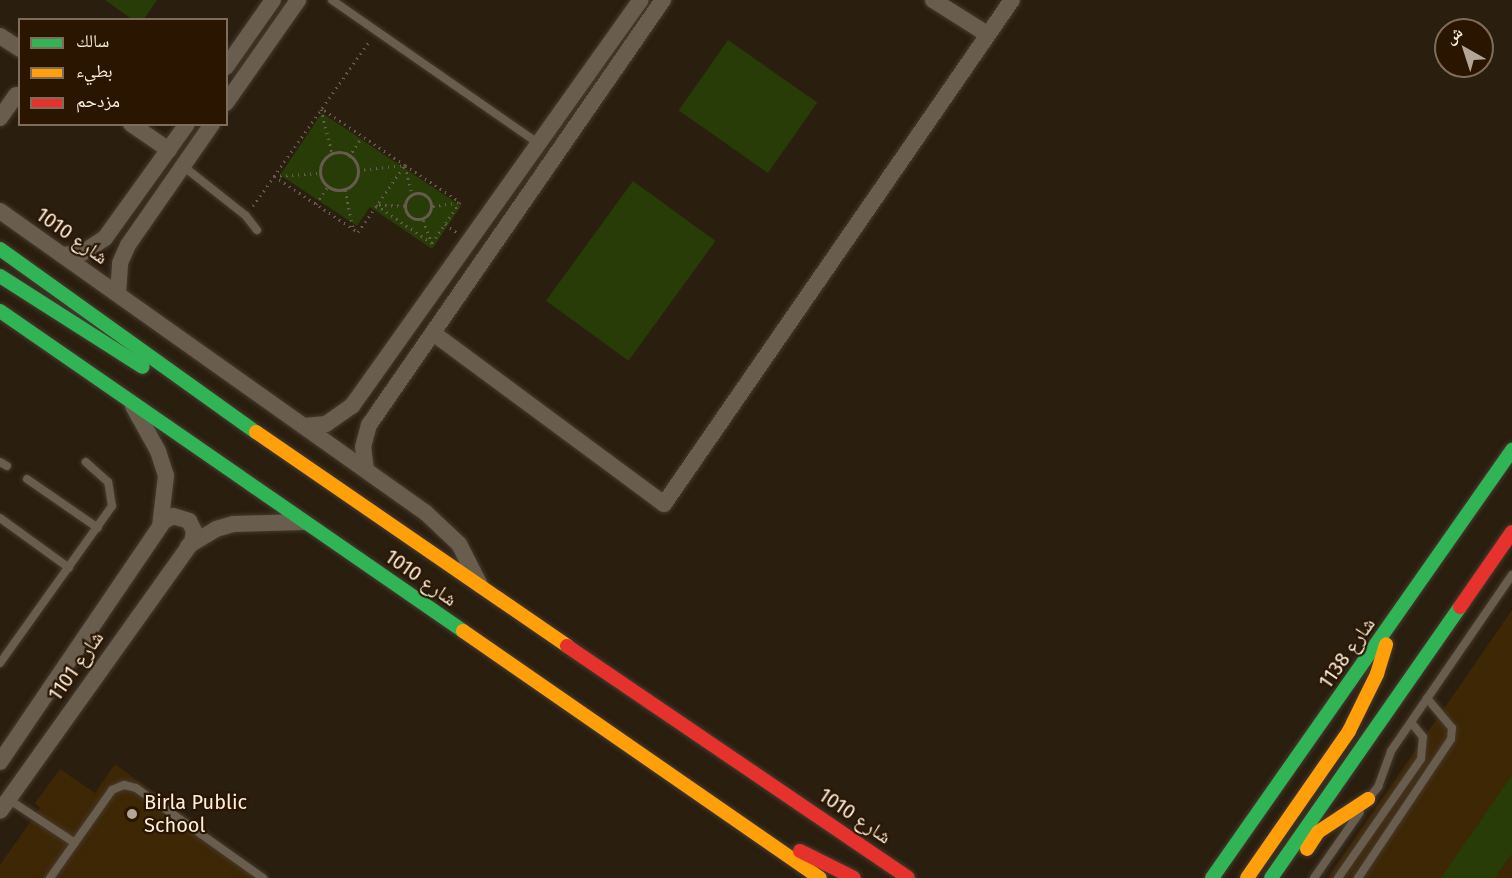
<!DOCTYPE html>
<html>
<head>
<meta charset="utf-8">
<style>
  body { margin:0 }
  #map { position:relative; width:1512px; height:878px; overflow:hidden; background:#2a1e0e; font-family:"Fira Sans","Noto Naskh Arabic",sans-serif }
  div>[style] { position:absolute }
  .built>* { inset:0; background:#3e2705 }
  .green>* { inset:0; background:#273c06; transform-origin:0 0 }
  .path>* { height:3px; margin-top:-1.5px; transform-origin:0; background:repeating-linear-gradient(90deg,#665b4e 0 1.5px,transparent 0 6px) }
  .path>.ring { margin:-1.5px; padding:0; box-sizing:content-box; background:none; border:3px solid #665b4e; border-radius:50% }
  .roads { filter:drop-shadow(0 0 2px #453a2e) drop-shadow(0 0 2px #453a2e) }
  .lane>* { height:8px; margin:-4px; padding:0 4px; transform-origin:4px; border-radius:4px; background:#695d4e }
  .street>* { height:16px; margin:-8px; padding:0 8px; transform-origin:8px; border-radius:8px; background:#695d4e }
  .fast>* { height:14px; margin:-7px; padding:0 7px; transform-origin:7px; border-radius:7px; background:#30b455 }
  .slow>* { height:14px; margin:-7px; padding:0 7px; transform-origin:7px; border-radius:7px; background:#ff9f0a }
  .jam>* { height:14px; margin:-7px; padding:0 7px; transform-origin:7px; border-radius:7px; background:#e5322d }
  .dots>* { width:16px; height:16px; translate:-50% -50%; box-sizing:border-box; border:3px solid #2a1600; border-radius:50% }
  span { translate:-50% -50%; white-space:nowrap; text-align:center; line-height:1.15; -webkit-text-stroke:4.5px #2a1600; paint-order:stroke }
  .street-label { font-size:20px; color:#fdefdf }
  .poi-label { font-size:20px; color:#fdefdf }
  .left { translate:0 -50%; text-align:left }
  .legend { position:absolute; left:18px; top:18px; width:210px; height:108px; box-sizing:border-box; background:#2a1600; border:2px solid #7e6d59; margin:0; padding:8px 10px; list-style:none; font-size:18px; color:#fdefdf }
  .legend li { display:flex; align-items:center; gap:12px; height:30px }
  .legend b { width:30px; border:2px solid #7e6d59 }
  .north { position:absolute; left:1434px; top:18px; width:60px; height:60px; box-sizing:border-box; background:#2a1600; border:2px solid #7e6d59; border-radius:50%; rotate:321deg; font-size:16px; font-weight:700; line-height:24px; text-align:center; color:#fdefdf }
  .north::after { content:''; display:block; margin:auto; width:21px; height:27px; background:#b3a696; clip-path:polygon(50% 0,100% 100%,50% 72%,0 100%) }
</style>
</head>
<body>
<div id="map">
  <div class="built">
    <i style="clip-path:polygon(1512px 610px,1512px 878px,1327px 878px)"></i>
    <i style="clip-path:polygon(115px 764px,267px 878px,0 878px,0 865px,40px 808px,35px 803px,60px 769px,95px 793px)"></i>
  </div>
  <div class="green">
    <i style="clip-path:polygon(105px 0,157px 0,144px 19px,133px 20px)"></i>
    <i style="left:728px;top:40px;width:109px;height:86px;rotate:35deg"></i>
    <i style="clip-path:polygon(322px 113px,461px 206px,432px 249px,370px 207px,357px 226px,280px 175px)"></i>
    <i style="left:633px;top:181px;width:102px;height:148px;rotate:36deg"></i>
    <i style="clip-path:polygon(1512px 775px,1512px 854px,1494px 878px,1441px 878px)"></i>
  </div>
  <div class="path">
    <i style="left:321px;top:109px;width:45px;rotate:76deg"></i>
    <i class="ring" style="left:320px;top:152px;width:35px;height:35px"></i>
    <i style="left:349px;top:157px;width:24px;rotate:-57deg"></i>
    <i style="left:405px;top:166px;width:29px;rotate:76deg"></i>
    <i style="left:358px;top:170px;width:47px;rotate:-6.1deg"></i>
    <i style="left:405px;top:165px;width:66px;rotate:33.9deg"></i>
    <i style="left:460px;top:202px;width:50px;rotate:124.3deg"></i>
    <i style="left:432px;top:243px;width:68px;rotate:-145.8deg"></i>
    <i style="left:274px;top:176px;width:101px;rotate:33.7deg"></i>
    <i style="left:358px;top:232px;width:82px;rotate:-55deg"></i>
    <i style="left:405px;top:165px;width:102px;rotate:-145.8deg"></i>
    <i style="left:274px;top:176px;width:45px;rotate:-3.8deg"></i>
    <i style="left:345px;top:190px;width:38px;rotate:78deg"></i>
    <i class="ring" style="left:405px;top:193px;width:23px;height:23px"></i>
    <i style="left:316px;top:204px;width:22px;rotate:-56deg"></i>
    <i style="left:379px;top:205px;width:25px;rotate:2deg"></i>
    <i style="left:253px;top:206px;width:203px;rotate:-54.8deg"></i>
    <i style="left:433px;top:206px;width:27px;rotate:-8deg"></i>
    <i style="left:423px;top:220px;width:25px;rotate:69deg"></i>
    <i style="left:445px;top:224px;width:14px;rotate:36deg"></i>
  </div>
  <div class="roads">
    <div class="lane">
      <i style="left:332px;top:0;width:251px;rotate:34.8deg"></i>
      <i style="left:183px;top:166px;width:80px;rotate:38.4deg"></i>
      <i style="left:246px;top:216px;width:18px;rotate:52deg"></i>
      <i style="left:0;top:462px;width:8px;rotate:30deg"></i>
      <i style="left:27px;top:479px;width:86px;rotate:34.6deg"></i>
      <i style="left:0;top:518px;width:85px;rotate:35.9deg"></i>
      <i style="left:0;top:663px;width:193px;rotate:-54.5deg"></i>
      <i style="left:112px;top:506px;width:24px;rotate:-99deg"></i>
      <i style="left:108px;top:482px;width:30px;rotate:-138deg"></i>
      <i style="left:8px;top:799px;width:80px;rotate:33.3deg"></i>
      <i style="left:1368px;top:799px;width:16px;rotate:-50deg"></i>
      <i style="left:1378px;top:787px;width:38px;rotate:-70deg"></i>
      <i style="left:1391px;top:751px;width:214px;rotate:-55.5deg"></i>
      <i style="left:50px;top:878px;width:108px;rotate:-54.8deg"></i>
      <i style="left:112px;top:790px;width:13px;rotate:-23deg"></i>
      <i style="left:124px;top:785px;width:12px;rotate:14deg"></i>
      <i style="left:136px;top:788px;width:156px;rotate:35.3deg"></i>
      <i style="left:1314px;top:878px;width:80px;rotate:-55.1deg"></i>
      <i style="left:1338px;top:878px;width:145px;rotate:-55.1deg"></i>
      <i style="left:1421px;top:759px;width:22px;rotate:-85deg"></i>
      <i style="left:1423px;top:737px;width:19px;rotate:-129deg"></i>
      <i style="left:1358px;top:878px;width:167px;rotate:-56.2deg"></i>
      <i style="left:1451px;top:739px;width:11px;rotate:-85deg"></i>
      <i style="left:1452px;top:728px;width:39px;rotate:-130deg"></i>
    </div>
    <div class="street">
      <i style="left:933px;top:0;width:64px;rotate:32.2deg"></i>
      <i style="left:0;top:36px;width:24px;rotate:33deg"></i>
      <i style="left:226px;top:67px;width:82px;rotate:-55deg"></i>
      <i style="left:226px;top:103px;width:126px;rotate:-55deg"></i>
      <i style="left:0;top:118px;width:28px;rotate:-55deg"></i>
      <i style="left:131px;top:124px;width:46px;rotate:34.4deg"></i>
      <i style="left:0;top:211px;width:522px;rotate:35.33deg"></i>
      <i style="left:426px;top:513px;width:45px;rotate:43.2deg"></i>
      <i style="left:459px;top:544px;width:46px;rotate:62.9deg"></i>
      <i style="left:62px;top:255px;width:20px;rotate:-6deg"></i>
      <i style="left:82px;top:253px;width:27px;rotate:-33deg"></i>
      <i style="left:105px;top:238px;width:140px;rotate:-54.3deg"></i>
      <i style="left:118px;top:294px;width:31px;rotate:-86deg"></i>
      <i style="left:120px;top:263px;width:20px;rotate:-66deg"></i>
      <i style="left:128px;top:245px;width:147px;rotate:-55.2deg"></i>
      <i style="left:433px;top:333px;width:287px;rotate:36.5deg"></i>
      <i style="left:664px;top:504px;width:612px;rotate:-55.38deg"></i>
      <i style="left:133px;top:406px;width:51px;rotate:60.9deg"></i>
      <i style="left:158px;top:451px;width:26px;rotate:72deg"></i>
      <i style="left:166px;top:476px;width:50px;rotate:96.8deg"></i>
      <i style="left:304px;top:426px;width:22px;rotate:-5deg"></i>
      <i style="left:326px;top:424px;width:32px;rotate:-35deg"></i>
      <i style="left:352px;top:406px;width:498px;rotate:-54.6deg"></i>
      <i style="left:366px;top:470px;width:23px;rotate:-97deg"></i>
      <i style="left:363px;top:447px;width:23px;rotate:-75deg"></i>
      <i style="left:369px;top:425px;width:517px;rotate:-55.33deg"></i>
      <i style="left:188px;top:546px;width:33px;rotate:-31deg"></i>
      <i style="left:216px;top:529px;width:18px;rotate:-16deg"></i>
      <i style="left:233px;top:524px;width:70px;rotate:-1.6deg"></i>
      <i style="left:0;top:762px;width:292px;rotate:-55.8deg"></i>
      <i style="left:164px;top:521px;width:10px;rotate:-29deg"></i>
      <i style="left:173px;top:516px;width:17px;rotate:17deg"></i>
      <i style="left:189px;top:521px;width:11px;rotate:63deg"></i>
      <i style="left:194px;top:531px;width:11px;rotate:100deg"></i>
      <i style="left:192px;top:542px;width:330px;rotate:125.5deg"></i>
    </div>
    <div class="fast">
      <i style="left:0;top:249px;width:315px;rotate:35.6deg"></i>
      <i style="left:0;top:276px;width:169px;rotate:32.5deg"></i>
      <i style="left:0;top:311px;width:563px;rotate:34.65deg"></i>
      <i style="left:1212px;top:878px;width:523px;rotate:-54.97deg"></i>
      <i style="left:1271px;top:878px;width:330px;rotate:-55.1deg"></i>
    </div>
    <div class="slow">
      <i style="left:256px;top:432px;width:378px;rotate:34.5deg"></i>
      <i style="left:463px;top:631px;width:434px;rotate:34.7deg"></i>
      <i style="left:1307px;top:849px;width:20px;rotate:-57deg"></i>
      <i style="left:1318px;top:832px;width:60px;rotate:-33.4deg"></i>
      <i style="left:1247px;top:878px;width:179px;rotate:-55.2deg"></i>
      <i style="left:1349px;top:731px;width:64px;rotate:-63.8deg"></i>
      <i style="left:1377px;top:674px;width:31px;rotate:-73deg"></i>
    </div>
    <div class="jam">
      <i style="left:1460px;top:607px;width:91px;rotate:-55.3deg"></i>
      <i style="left:567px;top:646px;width:412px;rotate:34.2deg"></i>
      <i style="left:800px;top:851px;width:60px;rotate:26.6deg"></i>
    </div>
  </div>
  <div class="dots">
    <i style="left:132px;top:814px;background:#b3a696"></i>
  </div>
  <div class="street-label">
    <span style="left:72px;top:236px;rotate:35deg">شارع 1010</span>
    <span style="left:421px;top:578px;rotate:35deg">شارع 1010</span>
    <span style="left:1347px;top:653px;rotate:-55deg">شارع 1138</span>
    <span style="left:76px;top:666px;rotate:-55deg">شارع 1101</span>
    <span style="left:855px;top:816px;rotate:34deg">شارع 1010</span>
  </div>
  <div class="poi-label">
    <span class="left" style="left:144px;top:814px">Birla Public<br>School</span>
  </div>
  <ul class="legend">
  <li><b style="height:8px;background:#30b455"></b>سالك</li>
  <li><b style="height:8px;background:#ff9f0a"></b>بطيء</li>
  <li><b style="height:8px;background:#e5322d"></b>مزدحم</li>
  </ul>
  <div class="north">ش</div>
</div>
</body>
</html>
